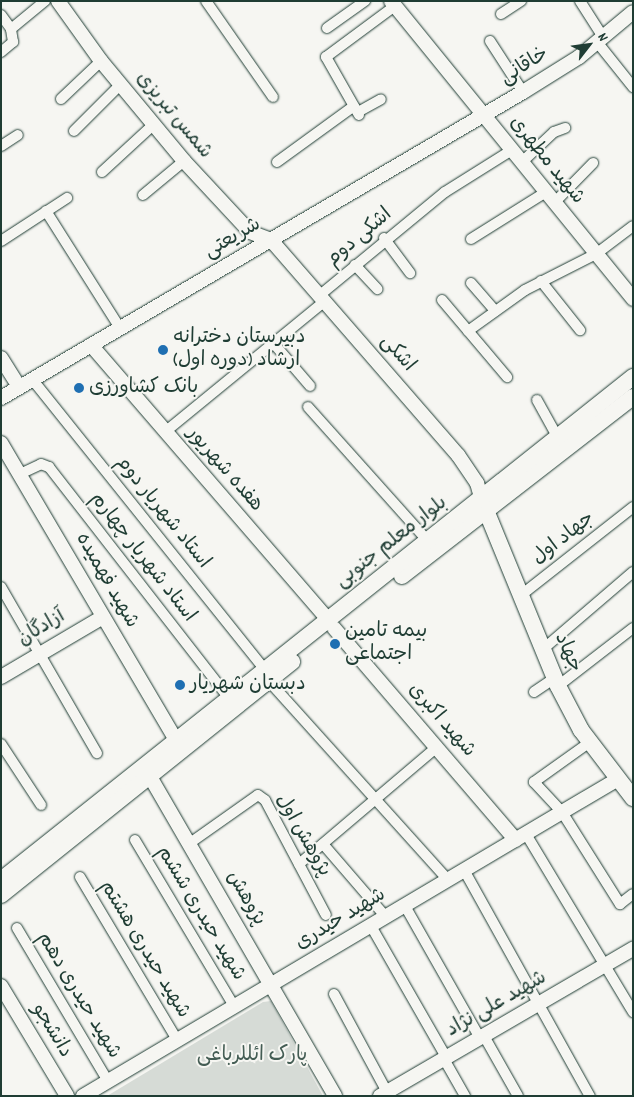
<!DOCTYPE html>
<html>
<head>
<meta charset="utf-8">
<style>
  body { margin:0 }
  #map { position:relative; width:634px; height:1097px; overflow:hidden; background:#f6f6f2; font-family:Dekko,"Playpen Sans Arabic",sans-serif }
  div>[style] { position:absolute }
  .green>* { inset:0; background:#d6dbd6 }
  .roads { filter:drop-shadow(0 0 1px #1f3d34) drop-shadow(0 0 1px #1f3d34) }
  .street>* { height:10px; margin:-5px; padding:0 5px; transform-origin:5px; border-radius:5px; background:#f6f6f2 }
  .secondary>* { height:14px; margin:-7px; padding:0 7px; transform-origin:7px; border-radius:7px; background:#f6f6f2 }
  .primary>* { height:16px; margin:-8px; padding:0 8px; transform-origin:8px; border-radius:8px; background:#f6f6f2 }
  .dots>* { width:14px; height:14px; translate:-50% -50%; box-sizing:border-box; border:2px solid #f6f6f2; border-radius:50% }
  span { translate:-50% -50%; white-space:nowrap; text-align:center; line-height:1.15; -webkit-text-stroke:4px #f6f6f2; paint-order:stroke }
  .street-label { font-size:20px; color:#1f3d34 }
  .poi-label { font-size:20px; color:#1f3d34 }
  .left { translate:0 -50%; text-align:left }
  .park-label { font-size:20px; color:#445d54 }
  .frame { position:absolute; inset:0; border:2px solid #1f3d34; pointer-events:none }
  .north { position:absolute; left:564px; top:20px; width:50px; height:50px; -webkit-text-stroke:4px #f6f6f2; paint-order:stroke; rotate:60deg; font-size:14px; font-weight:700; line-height:20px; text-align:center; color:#1f3d34 }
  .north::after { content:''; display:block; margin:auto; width:18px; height:22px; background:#1f3d34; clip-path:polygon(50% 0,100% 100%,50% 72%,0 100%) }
</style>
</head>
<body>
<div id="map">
  <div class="green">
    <i style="clip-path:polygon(271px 1001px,323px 1096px,107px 1096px,263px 1002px)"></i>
  </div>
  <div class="roads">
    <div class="street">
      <i style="left:206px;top:1px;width:117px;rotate:55.1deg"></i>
      <i style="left:580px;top:1px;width:43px;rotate:57.4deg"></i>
      <i style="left:501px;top:14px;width:24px;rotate:-33deg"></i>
      <i style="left:1px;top:15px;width:17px;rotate:54deg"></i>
      <i style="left:11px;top:29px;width:44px;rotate:-39.5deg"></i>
      <i style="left:327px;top:28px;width:47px;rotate:-35.4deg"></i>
      <i style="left:490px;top:41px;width:61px;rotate:57.1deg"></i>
      <i style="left:597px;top:42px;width:58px;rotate:51.3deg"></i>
      <i style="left:1px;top:52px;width:16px;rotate:-40deg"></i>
      <i style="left:13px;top:42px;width:13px;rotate:-99deg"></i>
      <i style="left:61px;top:99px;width:55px;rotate:-43.5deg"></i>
      <i style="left:358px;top:112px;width:26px;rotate:-29deg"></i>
      <i style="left:359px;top:115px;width:67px;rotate:-119.6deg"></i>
      <i style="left:326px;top:57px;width:86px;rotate:-36.5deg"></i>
      <i style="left:74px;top:131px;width:65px;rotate:-45deg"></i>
      <i style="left:1px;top:146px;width:20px;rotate:-33deg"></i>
      <i style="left:277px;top:162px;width:95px;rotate:-36deg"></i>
      <i style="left:522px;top:162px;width:44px;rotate:-43.2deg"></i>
      <i style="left:554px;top:132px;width:12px;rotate:-20deg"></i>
      <i style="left:102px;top:172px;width:69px;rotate:-42.7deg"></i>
      <i style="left:143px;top:195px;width:53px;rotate:-39.7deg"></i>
      <i style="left:554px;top:203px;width:56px;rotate:-45.7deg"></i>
      <i style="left:46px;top:211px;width:138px;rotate:57.7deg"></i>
      <i style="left:384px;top:238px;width:44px;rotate:53.4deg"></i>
      <i style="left:471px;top:239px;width:89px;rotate:-32.1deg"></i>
      <i style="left:1px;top:241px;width:79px;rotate:-33.1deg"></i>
      <i style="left:355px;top:265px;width:33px;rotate:47deg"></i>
      <i style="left:541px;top:281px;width:63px;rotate:51.5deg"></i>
      <i style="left:471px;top:283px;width:37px;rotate:49deg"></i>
      <i style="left:320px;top:295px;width:162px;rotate:-39.5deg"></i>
      <i style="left:445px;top:192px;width:79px;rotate:-32.1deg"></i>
      <i style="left:442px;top:300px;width:101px;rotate:49.8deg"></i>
      <i style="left:468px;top:331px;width:70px;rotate:-35.7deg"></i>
      <i style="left:525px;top:290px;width:80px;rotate:-26.9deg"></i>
      <i style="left:596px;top:254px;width:46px;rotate:-37.1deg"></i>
      <i style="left:275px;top:345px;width:54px;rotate:49.5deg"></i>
      <i style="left:32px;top:379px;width:371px;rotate:51.3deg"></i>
      <i style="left:537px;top:400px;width:43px;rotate:61.1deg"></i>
      <i style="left:308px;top:407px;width:180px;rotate:48.2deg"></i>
      <i style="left:165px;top:432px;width:207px;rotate:-39.3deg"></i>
      <i style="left:20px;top:474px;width:23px;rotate:-25deg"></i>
      <i style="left:41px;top:464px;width:9px;rotate:21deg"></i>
      <i style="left:49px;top:467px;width:291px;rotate:52.1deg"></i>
      <i style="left:1px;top:587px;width:192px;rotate:60deg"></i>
      <i style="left:520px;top:596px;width:144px;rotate:-38.2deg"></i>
      <i style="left:542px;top:650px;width:120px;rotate:-40.6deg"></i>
      <i style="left:268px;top:680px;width:269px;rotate:48deg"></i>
      <i style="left:558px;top:686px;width:95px;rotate:-37.7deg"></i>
      <i style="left:534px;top:692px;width:25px;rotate:-34deg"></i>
      <i style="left:590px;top:742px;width:69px;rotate:144.5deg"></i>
      <i style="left:534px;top:782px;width:41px;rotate:47deg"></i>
      <i style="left:562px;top:812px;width:109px;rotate:57.8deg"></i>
      <i style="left:620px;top:904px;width:16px;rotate:-38deg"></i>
      <i style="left:1px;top:744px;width:73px;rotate:56.7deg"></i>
      <i style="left:526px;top:834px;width:208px;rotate:59deg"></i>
      <i style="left:135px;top:840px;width:193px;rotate:59.2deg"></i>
      <i style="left:190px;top:843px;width:83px;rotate:-35.2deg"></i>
      <i style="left:258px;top:795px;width:9px;rotate:36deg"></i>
      <i style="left:265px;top:800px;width:130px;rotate:62.1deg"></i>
      <i style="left:323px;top:844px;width:96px;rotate:49.2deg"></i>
      <i style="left:299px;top:864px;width:181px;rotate:-40.3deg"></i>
      <i style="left:464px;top:870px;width:259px;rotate:60.9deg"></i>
      <i style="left:80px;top:877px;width:190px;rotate:59.2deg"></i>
      <i style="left:405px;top:906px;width:152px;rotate:60.4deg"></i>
      <i style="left:371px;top:926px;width:151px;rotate:60.2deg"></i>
      <i style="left:17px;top:928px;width:178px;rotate:59.3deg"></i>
      <i style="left:334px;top:994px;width:111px;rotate:61.6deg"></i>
      <i style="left:484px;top:1036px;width:69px;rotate:60.5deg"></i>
      <i style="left:444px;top:1059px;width:43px;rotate:60.4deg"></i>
    </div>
    <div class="secondary">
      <i style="left:58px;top:1px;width:74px;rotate:54.4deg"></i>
      <i style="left:101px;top:61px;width:130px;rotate:50.3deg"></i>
      <i style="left:184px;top:161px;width:97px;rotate:47.1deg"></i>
      <i style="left:250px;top:232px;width:22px;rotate:21deg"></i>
      <i style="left:271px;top:240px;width:285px;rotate:49deg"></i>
      <i style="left:458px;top:455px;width:34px;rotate:56deg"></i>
      <i style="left:477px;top:483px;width:18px;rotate:74deg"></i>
      <i style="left:391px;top:1px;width:384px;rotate:50.9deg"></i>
      <i style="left:91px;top:345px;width:363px;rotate:49.2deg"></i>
      <i style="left:1px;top:358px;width:34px;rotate:58deg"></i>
      <i style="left:1px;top:398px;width:605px;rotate:-30.38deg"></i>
      <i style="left:523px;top:92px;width:66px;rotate:-32deg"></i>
      <i style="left:579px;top:57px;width:70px;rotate:-39.8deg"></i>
      <i style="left:1px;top:443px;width:354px;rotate:59.5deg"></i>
      <i style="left:334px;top:628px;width:279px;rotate:49.4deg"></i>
      <i style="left:1px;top:677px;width:118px;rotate:-30.5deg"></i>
      <i style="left:145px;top:768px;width:379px;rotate:59.9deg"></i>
      <i style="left:1px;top:986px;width:128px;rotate:59deg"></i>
      <i style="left:83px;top:1096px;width:622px;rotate:-30.65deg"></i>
      <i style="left:380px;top:1096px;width:293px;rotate:-30.2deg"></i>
    </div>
    <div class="primary">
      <i style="left:483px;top:503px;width:198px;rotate:67.7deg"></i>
      <i style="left:558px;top:686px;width:50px;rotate:62.4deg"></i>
      <i style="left:581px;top:730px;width:86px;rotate:52.6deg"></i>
      <i style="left:402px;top:576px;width:292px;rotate:-37.8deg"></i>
      <i style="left:1px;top:880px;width:808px;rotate:-38.52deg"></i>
      <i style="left:1px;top:895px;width:373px;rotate:-38.7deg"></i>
    </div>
  </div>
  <div class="dots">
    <i style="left:163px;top:350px;background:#1f6fb2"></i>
    <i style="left:79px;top:388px;background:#1f6fb2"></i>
    <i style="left:335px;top:644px;background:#1f6fb2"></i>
    <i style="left:180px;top:685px;background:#1f6fb2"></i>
  </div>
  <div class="street-label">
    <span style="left:525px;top:67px;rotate:-32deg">خاقانی</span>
    <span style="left:173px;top:116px;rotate:50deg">شمس تبریزی</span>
    <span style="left:546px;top:161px;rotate:51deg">شهید مطهری</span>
    <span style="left:360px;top:238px;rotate:-40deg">اشکی دوم</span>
    <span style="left:233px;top:239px;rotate:-30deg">شریعتی</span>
    <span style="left:397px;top:354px;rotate:49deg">اشکی</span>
    <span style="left:224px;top:470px;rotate:49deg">هفده شهریور</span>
    <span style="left:162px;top:513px;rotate:51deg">استاد شهریار دوم</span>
    <span style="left:564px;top:539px;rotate:-38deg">جهاد اول</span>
    <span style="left:392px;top:543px;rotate:-38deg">بلوار معلم جنوبی</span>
    <span style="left:142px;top:558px;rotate:52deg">استاد شهریار چهارم</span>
    <span style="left:106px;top:581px;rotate:60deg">شهید فهمیده</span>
    <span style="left:42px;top:629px;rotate:-31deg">آزادگان</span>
    <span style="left:567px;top:653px;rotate:66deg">جهاد</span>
    <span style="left:441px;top:721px;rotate:49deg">شهید اکبری</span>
    <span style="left:302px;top:836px;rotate:60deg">پژوهش اول</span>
    <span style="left:245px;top:899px;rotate:60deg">پژوهش</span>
    <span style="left:200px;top:914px;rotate:59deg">شهید حیدری ششم</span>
    <span style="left:341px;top:920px;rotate:-31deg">شهید حیدری</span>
    <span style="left:144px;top:950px;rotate:59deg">شهید حیدری هشتم</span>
    <span style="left:78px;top:996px;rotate:59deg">شهید حیدری دهم</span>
    <span style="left:497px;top:1005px;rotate:-30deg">شهید علی نژاد</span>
    <span style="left:51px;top:1031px;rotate:59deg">دانشجو</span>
  </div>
  <div class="poi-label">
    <span class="left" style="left:173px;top:350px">دبیرستان دخترانه<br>ارشاد (دوره اول)</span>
    <span class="left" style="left:89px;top:388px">بانک کشاورزی</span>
    <span class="left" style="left:345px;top:644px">بیمه تامین<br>اجتماعی</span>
    <span class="left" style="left:190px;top:685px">دبستان شهریار</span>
  </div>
  <div class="park-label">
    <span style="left:252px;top:1056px">پارک ائللرباغی</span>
  </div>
  <div class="frame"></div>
  <div class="north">N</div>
</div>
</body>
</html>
